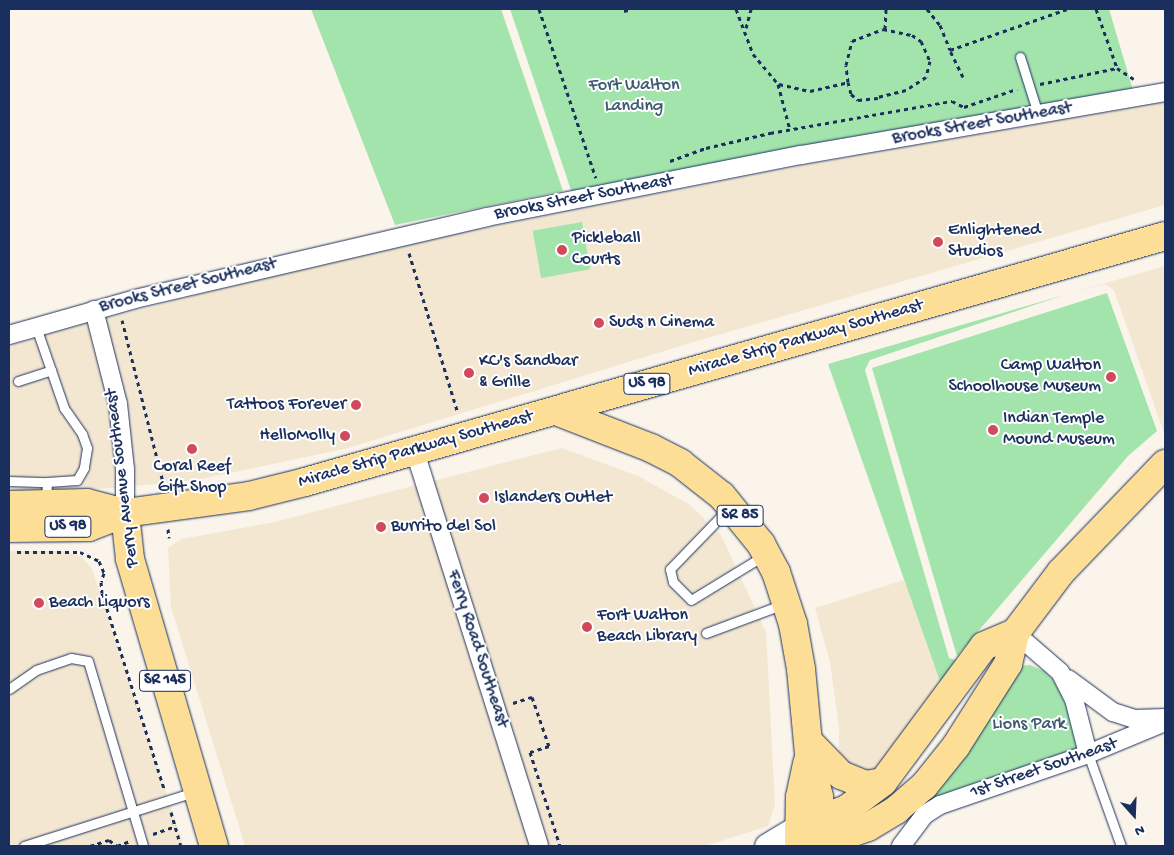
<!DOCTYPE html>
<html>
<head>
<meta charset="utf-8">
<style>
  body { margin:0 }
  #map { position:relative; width:1174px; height:855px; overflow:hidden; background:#faf4ea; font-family:"Gochi Hand",sans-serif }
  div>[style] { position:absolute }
  .built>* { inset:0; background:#f3e7d1 }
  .green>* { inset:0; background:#a3e4ad; transform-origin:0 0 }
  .path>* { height:3px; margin-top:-1.5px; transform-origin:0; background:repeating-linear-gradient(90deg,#1b2f5e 0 4px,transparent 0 8px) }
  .roads { filter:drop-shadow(0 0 1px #1b2f5e) drop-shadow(0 0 1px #1b2f5e) }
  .lane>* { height:9px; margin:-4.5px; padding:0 4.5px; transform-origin:4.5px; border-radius:4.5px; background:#fff }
  .street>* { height:18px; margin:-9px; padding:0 9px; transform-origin:9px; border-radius:9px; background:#fff }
  .secondary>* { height:25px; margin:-12.5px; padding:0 12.5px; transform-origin:12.5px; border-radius:12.5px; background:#fff }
  .primary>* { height:28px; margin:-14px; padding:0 14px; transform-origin:14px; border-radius:14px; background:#fdde96 }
  .highway>* { height:28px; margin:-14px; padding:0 14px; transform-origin:14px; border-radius:14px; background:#fdde96 }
  .dots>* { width:14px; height:14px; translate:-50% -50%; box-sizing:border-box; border:2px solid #fff; border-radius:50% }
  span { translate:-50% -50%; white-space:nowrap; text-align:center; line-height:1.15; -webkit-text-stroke:4px #fff; paint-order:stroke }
  .shield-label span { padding:1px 4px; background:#fff; border:1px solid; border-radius:4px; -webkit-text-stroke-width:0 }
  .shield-label { font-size:16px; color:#1b2f5e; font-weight:700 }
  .park-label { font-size:18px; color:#3d5c72 }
  .street-label { font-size:18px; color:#1b2f5e }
  .poi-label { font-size:18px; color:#1b2f5e }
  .left { translate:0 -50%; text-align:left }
  .right { translate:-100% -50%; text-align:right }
  .frame { position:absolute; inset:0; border:10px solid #1b2f5e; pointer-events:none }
  .north { position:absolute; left:1109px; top:790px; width:50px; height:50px; -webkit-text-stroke:4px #fff; paint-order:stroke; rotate:160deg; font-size:14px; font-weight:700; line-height:20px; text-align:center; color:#1b2f5e }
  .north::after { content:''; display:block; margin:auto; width:18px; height:22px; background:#1b2f5e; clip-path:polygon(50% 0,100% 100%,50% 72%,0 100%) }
</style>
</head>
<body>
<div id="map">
  <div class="built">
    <i style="clip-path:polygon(1165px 102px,1165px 205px,687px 344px,348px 448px,197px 480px,134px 486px,128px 404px,105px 318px,369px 252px,499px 225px,804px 165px)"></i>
    <i style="clip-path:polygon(1165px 266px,1165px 431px,1164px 433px,1114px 290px,1105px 284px,1064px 295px)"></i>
    <i style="clip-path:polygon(87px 323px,109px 405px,116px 488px,9px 492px,9px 346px)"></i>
    <i style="clip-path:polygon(562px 448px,638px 476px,690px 505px,721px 535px,766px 632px,775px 805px,768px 826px,705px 846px,549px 846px,433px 481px)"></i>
    <i style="clip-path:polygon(416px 485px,530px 846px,245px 846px,171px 607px,168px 548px,182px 539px,275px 522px)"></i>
    <i style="clip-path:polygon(9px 551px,63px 551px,81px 556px,92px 569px,184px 846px,9px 846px)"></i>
    <i style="clip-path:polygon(904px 580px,942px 687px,881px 769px,866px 775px,839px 760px,839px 728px,830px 662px,815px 608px)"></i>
  </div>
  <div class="green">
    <i style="clip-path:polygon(311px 9px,501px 9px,563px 191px,395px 225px)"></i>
    <i style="clip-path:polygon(510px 9px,1109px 9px,1135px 97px,574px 199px)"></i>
    <i style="left:582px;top:222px;width:48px;height:50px;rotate:80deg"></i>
    <i style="clip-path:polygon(1107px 293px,1157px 431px,1128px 456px,957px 656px,872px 368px)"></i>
    <i style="clip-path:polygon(1064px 295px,870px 360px,865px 370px,949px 658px,959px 661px,942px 687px,828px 364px)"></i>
    <i style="clip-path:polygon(1030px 665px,1044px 671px,1057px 683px,1065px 699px,1077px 749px,923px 808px,919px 802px,1019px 666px)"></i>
  </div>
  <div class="path">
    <i style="left:539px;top:9px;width:178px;rotate:71.4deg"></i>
    <i style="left:736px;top:9px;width:48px;rotate:69.3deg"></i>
    <i style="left:753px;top:54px;width:39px;rotate:50deg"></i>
    <i style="left:778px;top:84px;width:48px;rotate:75.4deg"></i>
    <i style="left:927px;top:9px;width:21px;rotate:51deg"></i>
    <i style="left:940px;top:25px;width:27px;rotate:68deg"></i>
    <i style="left:1096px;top:9px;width:63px;rotate:70.4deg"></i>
    <i style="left:624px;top:11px;width:8px;rotate:-14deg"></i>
    <i style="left:746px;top:28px;width:20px;rotate:-75deg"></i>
    <i style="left:885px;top:29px;width:20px;rotate:-87deg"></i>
    <i style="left:963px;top:77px;width:30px;rotate:-116deg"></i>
    <i style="left:950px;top:50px;width:124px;rotate:-19.3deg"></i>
    <i style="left:848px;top:82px;width:17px;rotate:-97deg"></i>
    <i style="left:846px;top:65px;width:25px;rotate:-76deg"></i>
    <i style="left:852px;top:41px;width:33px;rotate:-21deg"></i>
    <i style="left:883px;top:29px;width:30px;rotate:12deg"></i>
    <i style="left:912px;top:35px;width:11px;rotate:34deg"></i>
    <i style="left:921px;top:41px;width:22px;rotate:66deg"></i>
    <i style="left:930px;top:61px;width:16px;rotate:104deg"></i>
    <i style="left:926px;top:77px;width:24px;rotate:147deg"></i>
    <i style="left:906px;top:90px;width:29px;rotate:166deg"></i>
    <i style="left:779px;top:84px;width:32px;rotate:13deg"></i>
    <i style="left:810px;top:91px;width:39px;rotate:-13deg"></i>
    <i style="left:848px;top:82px;width:12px;rotate:76deg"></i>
    <i style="left:851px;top:94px;width:9px;rotate:41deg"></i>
    <i style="left:858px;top:100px;width:20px;rotate:-6deg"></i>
    <i style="left:1040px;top:84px;width:79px;rotate:-11.7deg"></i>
    <i style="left:1117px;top:68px;width:20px;rotate:33deg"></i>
    <i style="left:670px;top:161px;width:38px;rotate:-20deg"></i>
    <i style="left:706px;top:148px;width:66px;rotate:-13.2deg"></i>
    <i style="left:770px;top:133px;width:185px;rotate:-10deg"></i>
    <i style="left:952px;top:101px;width:13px;rotate:27deg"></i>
    <i style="left:964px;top:107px;width:56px;rotate:-18.8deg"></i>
    <i style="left:409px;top:253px;width:167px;rotate:73deg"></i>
    <i style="left:122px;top:320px;width:171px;rotate:75.8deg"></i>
    <i style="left:168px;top:529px;width:9px;rotate:84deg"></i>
    <i style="left:17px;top:552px;width:63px"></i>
    <i style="left:80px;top:552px;width:21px;rotate:25deg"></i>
    <i style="left:99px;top:561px;width:13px;rotate:67deg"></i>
    <i style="left:104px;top:573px;width:9px;rotate:108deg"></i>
    <i style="left:101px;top:582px;width:11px;rotate:85deg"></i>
    <i style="left:102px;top:593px;width:206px;rotate:72.4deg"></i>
    <i style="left:513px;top:703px;width:20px;rotate:-18deg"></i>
    <i style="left:532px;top:697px;width:52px;rotate:70.9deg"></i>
    <i style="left:549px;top:746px;width:20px;rotate:162deg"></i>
    <i style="left:530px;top:752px;width:99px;rotate:72.3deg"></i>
    <i style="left:171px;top:812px;width:35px;rotate:74deg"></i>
    <i style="left:153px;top:834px;width:24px;rotate:-19deg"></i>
    <i style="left:90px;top:846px;width:20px;rotate:-18deg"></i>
    <i style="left:109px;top:840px;width:10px;rotate:37deg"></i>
    <i style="left:117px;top:846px;width:14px;rotate:-21deg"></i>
  </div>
  <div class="roads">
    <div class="lane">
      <i style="left:1020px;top:57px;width:60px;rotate:72.5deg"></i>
      <i style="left:36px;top:327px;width:86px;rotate:70.9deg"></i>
      <i style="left:64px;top:408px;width:32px;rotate:55deg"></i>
      <i style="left:82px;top:434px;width:15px;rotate:70deg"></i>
      <i style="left:87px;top:448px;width:20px;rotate:99deg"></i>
      <i style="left:84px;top:468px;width:14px;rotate:120deg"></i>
      <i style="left:77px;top:480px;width:30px;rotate:176deg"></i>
      <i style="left:18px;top:381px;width:35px;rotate:-18deg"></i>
      <i style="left:9px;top:481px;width:38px;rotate:2deg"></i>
      <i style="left:47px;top:482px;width:20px;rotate:93deg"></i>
      <i style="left:729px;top:508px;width:85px;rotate:134deg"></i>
      <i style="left:670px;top:569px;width:13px;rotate:77deg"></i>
      <i style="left:673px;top:582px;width:25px;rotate:45deg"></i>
      <i style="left:691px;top:600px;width:84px;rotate:-31.4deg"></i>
      <i style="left:706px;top:633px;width:83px;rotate:-20.4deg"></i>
      <i style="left:9px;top:689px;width:33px;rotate:-35deg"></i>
      <i style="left:36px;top:670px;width:37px;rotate:-19deg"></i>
      <i style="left:71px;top:658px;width:17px;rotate:10deg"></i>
      <i style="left:88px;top:661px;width:193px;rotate:73.4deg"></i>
      <i style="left:1088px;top:754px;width:98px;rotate:70.3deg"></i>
      <i style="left:24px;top:846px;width:178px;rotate:-17.6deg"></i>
    </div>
    <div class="street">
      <i style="left:94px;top:310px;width:97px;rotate:75.7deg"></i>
      <i style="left:118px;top:404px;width:65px;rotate:83.9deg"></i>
      <i style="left:125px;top:469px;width:44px;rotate:90deg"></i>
      <i style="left:9px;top:335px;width:131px;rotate:-15.9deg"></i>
      <i style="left:135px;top:299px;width:361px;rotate:-13.1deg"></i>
      <i style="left:487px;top:217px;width:320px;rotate:-11.2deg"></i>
      <i style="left:801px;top:155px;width:369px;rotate:-9.8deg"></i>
      <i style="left:415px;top:452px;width:413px;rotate:72.5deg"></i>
      <i style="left:1015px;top:633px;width:60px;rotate:40.9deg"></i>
      <i style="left:1060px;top:672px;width:30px;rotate:63deg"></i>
      <i style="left:1074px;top:699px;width:57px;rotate:75.7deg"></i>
      <i style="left:1068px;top:679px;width:56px;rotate:36.3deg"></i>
      <i style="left:1113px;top:712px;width:23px;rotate:18deg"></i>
      <i style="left:1135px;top:719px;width:30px;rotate:-2deg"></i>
      <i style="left:901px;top:846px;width:39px;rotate:-53deg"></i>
      <i style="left:924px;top:815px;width:19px;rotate:-32deg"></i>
      <i style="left:940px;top:805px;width:157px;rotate:-19deg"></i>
      <i style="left:1088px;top:754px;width:83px;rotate:-22.6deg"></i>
    </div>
    <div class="secondary">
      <i style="left:767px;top:846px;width:37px;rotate:-31deg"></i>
    </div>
    <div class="primary">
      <i style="left:125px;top:513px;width:46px;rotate:83.8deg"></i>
      <i style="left:130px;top:559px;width:299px;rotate:73.7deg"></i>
    </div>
    <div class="highway">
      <i style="left:556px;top:411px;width:102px;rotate:21.3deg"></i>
      <i style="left:651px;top:448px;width:33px;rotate:27deg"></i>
      <i style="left:680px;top:463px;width:53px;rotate:38.2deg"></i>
      <i style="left:722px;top:496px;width:62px;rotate:50.9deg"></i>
      <i style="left:761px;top:544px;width:32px;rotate:62deg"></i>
      <i style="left:776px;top:572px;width:55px;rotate:71.9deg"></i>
      <i style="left:793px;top:624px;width:46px;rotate:79.9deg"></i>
      <i style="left:801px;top:669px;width:85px;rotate:84.6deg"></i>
      <i style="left:809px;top:754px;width:44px;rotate:76.9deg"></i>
      <i style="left:819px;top:797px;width:49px;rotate:86.5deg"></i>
      <i style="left:9px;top:505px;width:78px;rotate:-1.5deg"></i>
      <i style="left:87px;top:503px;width:39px;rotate:15deg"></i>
      <i style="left:9px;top:528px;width:80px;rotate:-0.7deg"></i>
      <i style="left:89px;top:527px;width:39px;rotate:-21deg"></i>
      <i style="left:125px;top:513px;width:125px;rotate:-7.8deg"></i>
      <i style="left:249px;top:496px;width:58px;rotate:-14deg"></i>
      <i style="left:305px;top:482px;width:894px;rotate:-15.96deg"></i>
      <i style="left:809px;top:742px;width:46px;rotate:45.9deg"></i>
      <i style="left:841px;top:775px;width:27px;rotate:22deg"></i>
      <i style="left:866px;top:785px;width:17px;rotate:-10deg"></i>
      <i style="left:799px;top:827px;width:51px;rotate:-20.6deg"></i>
      <i style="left:847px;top:809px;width:45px;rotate:-36.9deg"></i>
      <i style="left:883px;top:782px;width:169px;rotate:-53.4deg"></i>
      <i style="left:984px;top:646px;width:34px;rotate:-23deg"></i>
      <i style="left:799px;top:844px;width:47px;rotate:-88.8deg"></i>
      <i style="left:800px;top:797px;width:35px;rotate:-78deg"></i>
      <i style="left:814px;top:846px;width:57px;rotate:-19.4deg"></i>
      <i style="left:868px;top:827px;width:33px;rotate:-31deg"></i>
      <i style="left:896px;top:810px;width:37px;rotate:-41deg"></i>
      <i style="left:924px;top:786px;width:51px;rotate:-51.3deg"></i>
      <i style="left:956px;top:746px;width:97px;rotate:-57.6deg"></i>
      <i style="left:1008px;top:664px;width:32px;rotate:-77deg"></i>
      <i style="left:1015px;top:633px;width:76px;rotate:-53deg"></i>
      <i style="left:1061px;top:572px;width:150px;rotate:-46.1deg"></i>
    </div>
  </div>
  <div class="dots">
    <i style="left:938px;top:242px;background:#d1495b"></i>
    <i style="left:562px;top:250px;background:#d1495b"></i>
    <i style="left:599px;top:323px;background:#d1495b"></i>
    <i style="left:469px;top:373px;background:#d1495b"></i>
    <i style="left:1111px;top:377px;background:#d1495b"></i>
    <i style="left:356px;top:405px;background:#d1495b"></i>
    <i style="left:993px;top:430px;background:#d1495b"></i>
    <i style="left:345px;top:436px;background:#d1495b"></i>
    <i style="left:192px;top:449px;background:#d1495b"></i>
    <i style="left:484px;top:498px;background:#d1495b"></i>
    <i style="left:381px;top:527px;background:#d1495b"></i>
    <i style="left:39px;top:603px;background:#d1495b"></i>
    <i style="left:587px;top:627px;background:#d1495b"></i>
  </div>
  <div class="shield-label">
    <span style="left:647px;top:384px">US 98</span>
    <span style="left:740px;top:516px">SR 85</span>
    <span style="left:68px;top:527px">US 98</span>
    <span style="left:165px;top:681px">SR 145</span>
  </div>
  <div class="park-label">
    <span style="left:634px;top:97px">Fort Walton<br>Landing</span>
    <span style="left:1029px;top:725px">Lions Park</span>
  </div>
  <div class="street-label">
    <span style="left:982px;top:124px;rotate:-10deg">Brooks Street Southeast</span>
    <span style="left:584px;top:198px;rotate:-11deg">Brooks Street Southeast</span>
    <span style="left:188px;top:286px;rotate:-14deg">Brooks Street Southeast</span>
    <span style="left:806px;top:339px;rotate:-16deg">Miracle Strip Parkway Southeast</span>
    <span style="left:416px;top:450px;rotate:-16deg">Miracle Strip Parkway Southeast</span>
    <span style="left:123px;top:478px;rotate:-97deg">Perry Avenue Southeast</span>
    <span style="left:477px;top:649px;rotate:72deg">Ferry Road Southeast</span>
    <span style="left:1044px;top:769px;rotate:-19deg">1st Street Southeast</span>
  </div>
  <div class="poi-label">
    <span class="left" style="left:948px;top:242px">Enlightened<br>Studios</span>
    <span class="left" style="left:572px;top:250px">Pickleball<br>Courts</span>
    <span class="left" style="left:609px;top:323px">Suds n Cinema</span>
    <span class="left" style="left:479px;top:373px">KC's Sandbar<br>&amp; Grille</span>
    <span class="right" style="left:1101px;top:377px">Camp Walton<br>Schoolhouse Museum</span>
    <span class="right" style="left:346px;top:405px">Tattoos Forever</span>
    <span class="left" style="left:1003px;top:430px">Indian Temple<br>Mound Museum</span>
    <span class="right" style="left:335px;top:436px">HelloMolly</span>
    <span style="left:192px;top:478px">Coral Reef<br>Gift Shop</span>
    <span class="left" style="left:494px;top:498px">Islanders Outlet</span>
    <span class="left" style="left:391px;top:527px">Burrito del Sol</span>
    <span class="left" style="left:49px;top:603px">Beach Liquors</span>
    <span class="left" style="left:597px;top:627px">Fort Walton<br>Beach Library</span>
  </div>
  <div class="frame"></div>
  <div class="north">N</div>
</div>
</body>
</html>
